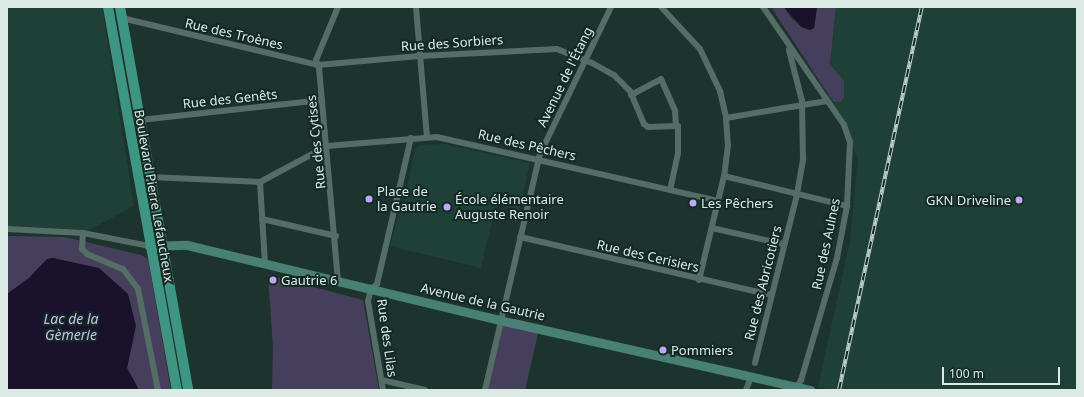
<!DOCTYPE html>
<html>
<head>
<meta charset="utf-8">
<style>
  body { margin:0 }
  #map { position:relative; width:1084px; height:397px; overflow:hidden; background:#1d342e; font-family:"Noto Sans",sans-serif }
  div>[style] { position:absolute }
  .built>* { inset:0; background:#1f4037 }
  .green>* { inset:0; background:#463f5b }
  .water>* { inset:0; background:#1a112c }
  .street>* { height:6px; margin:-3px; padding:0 3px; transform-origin:3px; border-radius:3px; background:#546d66 }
  .secondary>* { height:9px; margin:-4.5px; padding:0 4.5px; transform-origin:4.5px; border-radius:4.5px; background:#488174 }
  .primary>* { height:10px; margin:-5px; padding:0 5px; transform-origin:5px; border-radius:5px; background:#3d9682 }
  .rail>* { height:4px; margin-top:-2px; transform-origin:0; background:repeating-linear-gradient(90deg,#132a24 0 8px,#c0cfcb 0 16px); box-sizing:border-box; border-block:1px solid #c0cfcb }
  .dots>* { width:11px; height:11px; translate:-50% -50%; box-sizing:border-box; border:2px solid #132a24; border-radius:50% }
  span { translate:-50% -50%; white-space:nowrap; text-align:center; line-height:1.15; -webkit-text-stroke:4px #132a24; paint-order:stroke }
  .street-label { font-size:13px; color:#dceae6 }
  .poi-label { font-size:13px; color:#dceae6 }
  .left { translate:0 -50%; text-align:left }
  .right { translate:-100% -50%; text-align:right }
  .water-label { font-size:14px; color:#cabcf5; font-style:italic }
  .frame { position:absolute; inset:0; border:8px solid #dceae6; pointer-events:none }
  .scale { position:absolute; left:942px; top:367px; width:118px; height:18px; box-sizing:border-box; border:2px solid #dceae6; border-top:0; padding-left:5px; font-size:12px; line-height:14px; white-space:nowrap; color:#dceae6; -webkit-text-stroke:3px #132a24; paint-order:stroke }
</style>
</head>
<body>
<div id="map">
  <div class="built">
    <i style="clip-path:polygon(7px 7px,102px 7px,134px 206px,83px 233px,7px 229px)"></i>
    <i style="clip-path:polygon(836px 7px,1077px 7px,1077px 390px,830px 390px,818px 387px,850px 241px,858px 160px,848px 132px,827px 101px)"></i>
    <i style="clip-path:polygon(444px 144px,530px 163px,519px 210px,496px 204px,481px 268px,390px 246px,401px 205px,404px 203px,415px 149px,420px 145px)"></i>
  </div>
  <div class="green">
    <i style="clip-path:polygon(771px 7px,784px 7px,792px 19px,810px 30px,814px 28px,817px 7px,836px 7px,830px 64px,844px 81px,844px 98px,840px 102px,834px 102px,824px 88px)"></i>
    <i style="clip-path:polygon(7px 236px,65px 237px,141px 255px,148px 259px,171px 390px,139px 390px,127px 368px,133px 340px,47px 259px,29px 278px,7px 294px)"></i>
    <i style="clip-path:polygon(268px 275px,363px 300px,379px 390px,272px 390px,273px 347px)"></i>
    <i style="clip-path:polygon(502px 320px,539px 329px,525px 390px,485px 390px)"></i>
  </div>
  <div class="water">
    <i style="clip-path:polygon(784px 7px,817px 7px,814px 28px,810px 30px,801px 27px)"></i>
    <i style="clip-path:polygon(53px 258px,99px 268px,128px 294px,136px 326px,127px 368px,139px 390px,7px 390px,7px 294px,29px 278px,47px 259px)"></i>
  </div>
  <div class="street">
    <i style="left:338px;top:7px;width:57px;rotate:112.5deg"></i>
    <i style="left:316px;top:60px;width:9px;rotate:69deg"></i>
    <i style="left:319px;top:68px;width:214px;rotate:84.9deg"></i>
    <i style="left:416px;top:7px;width:130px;rotate:85.2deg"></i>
    <i style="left:661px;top:7px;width:57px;rotate:47.1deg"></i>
    <i style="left:700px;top:49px;width:47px;rotate:64.5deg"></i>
    <i style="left:720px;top:91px;width:28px;rotate:77deg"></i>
    <i style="left:726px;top:118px;width:27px;rotate:86deg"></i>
    <i style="left:728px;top:145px;width:31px;rotate:97deg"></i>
    <i style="left:724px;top:176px;width:107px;rotate:103.5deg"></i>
    <i style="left:763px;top:7px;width:143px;rotate:55.5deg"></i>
    <i style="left:844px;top:125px;width:18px;rotate:71deg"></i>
    <i style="left:850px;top:142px;width:64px;rotate:92.7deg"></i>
    <i style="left:847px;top:206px;width:53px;rotate:100.9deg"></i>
    <i style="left:837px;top:258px;width:127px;rotate:106.4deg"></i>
    <i style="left:801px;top:380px;width:10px;rotate:119deg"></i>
    <i style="left:122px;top:18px;width:202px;rotate:13.5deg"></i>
    <i style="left:318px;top:65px;width:102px;rotate:-5deg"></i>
    <i style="left:420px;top:56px;width:137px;rotate:-2.9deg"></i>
    <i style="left:557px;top:49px;width:38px;rotate:22deg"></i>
    <i style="left:592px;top:63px;width:25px;rotate:29deg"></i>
    <i style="left:614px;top:75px;width:23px;rotate:45deg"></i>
    <i style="left:630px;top:91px;width:36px;rotate:67deg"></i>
    <i style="left:644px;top:124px;width:5px;rotate:37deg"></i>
    <i style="left:648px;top:127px;width:30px;rotate:-2deg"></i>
    <i style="left:678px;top:126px;width:27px;rotate:90deg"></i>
    <i style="left:678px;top:153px;width:38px;rotate:102deg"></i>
    <i style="left:631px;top:95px;width:34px;rotate:-28deg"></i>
    <i style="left:661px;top:79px;width:35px;rotate:66deg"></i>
    <i style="left:675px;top:111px;width:14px;rotate:86deg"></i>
    <i style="left:726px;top:118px;width:102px;rotate:-9.6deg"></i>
    <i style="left:140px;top:120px;width:183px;rotate:-6.3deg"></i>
    <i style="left:724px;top:176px;width:127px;rotate:13.7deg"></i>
    <i style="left:150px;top:177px;width:110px;rotate:2.6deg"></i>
    <i style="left:260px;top:182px;width:76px;rotate:-28.2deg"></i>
    <i style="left:327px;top:146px;width:110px;rotate:-4.7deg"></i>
    <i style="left:437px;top:137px;width:288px;rotate:12.8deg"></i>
    <i style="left:260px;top:182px;width:81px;rotate:86.5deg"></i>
    <i style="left:262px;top:219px;width:76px;rotate:12.9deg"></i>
    <i style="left:712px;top:228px;width:73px;rotate:12.7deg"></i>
    <i style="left:7px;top:229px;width:76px;rotate:3deg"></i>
    <i style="left:83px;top:233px;width:67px;rotate:11.1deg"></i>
    <i style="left:83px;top:233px;width:16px;rotate:94deg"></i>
    <i style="left:82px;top:249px;width:7px;rotate:45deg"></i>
    <i style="left:87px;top:254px;width:39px;rotate:23deg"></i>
    <i style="left:123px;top:269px;width:25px;rotate:53deg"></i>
    <i style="left:138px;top:289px;width:103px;rotate:78.8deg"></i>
    <i style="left:520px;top:237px;width:258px;rotate:13deg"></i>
    <i style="left:755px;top:363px;width:174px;rotate:-76deg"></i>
    <i style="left:797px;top:194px;width:36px;rotate:-80deg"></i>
    <i style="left:803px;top:159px;width:58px;rotate:-91deg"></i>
    <i style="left:802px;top:101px;width:53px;rotate:-104.3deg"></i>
    <i style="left:382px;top:380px;width:44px;rotate:13.1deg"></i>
    <i style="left:383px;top:390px;width:90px;rotate:-99.6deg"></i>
    <i style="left:368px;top:301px;width:12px;rotate:-76deg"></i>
    <i style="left:371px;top:289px;width:8px;rotate:-40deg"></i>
    <i style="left:377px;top:284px;width:150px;rotate:-76.9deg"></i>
    <i style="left:485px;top:390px;width:242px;rotate:-76.9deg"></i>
    <i style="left:540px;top:154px;width:163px;rotate:-64.2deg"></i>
    <i style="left:746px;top:390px;width:14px;rotate:-69deg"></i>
  </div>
  <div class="secondary">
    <i style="left:149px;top:246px;width:38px;rotate:-2deg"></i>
    <i style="left:187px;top:245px;width:335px;rotate:13.5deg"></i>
    <i style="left:513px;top:323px;width:305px;rotate:12.7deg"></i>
  </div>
  <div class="primary">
    <i style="left:108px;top:7px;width:389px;rotate:79.8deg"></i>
    <i style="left:120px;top:7px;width:389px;rotate:79.9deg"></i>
  </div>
  <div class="rail">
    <i style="left:839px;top:390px;width:392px;rotate:-77.8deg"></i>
  </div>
  <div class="dots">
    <i style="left:369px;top:199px;background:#bda9f5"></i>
    <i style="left:1019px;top:200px;background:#bda9f5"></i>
    <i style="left:693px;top:203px;background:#bda9f5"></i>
    <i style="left:447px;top:207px;background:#bda9f5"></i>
    <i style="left:273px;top:280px;background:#bda9f5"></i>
    <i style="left:663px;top:350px;background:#bda9f5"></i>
  </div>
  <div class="street-label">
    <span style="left:234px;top:34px;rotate:13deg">Rue des Troènes</span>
    <span style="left:452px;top:43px;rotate:-4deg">Rue des Sorbiers</span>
    <span style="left:565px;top:77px;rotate:-64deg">Avenue de l'Étang</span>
    <span style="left:230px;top:99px;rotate:-6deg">Rue des Genêts</span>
    <span style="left:316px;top:142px;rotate:-96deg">Rue des Cytises</span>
    <span style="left:527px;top:145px;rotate:13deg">Rue des Pêchers</span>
    <span style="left:154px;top:196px;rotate:80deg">Boulevard Pierre Lefaucheux</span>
    <span style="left:826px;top:244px;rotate:-78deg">Rue des Aulnes</span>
    <span style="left:648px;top:256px;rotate:13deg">Rue des Cerisiers</span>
    <span style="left:763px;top:283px;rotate:-76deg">Rue des Abricotiers</span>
    <span style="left:483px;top:302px;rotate:13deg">Avenue de la Gautrie</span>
    <span style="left:387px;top:338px;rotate:82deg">Rue des Lilas</span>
  </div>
  <div class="poi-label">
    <span class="left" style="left:377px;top:199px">Place de<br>la Gautrie</span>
    <span class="left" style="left:455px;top:207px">École élémentaire<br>Auguste Renoir</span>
    <span class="right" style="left:1011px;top:200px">GKN Driveline</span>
    <span class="left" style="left:701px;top:203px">Les Pêchers</span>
    <span class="left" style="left:281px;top:280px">Gautrie 6</span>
    <span class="left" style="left:671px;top:350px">Pommiers</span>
  </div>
  <div class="water-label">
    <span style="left:71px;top:327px">Lac de la<br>Gèmerie</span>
  </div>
  <div class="frame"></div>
  <div class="scale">100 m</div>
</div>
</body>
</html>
